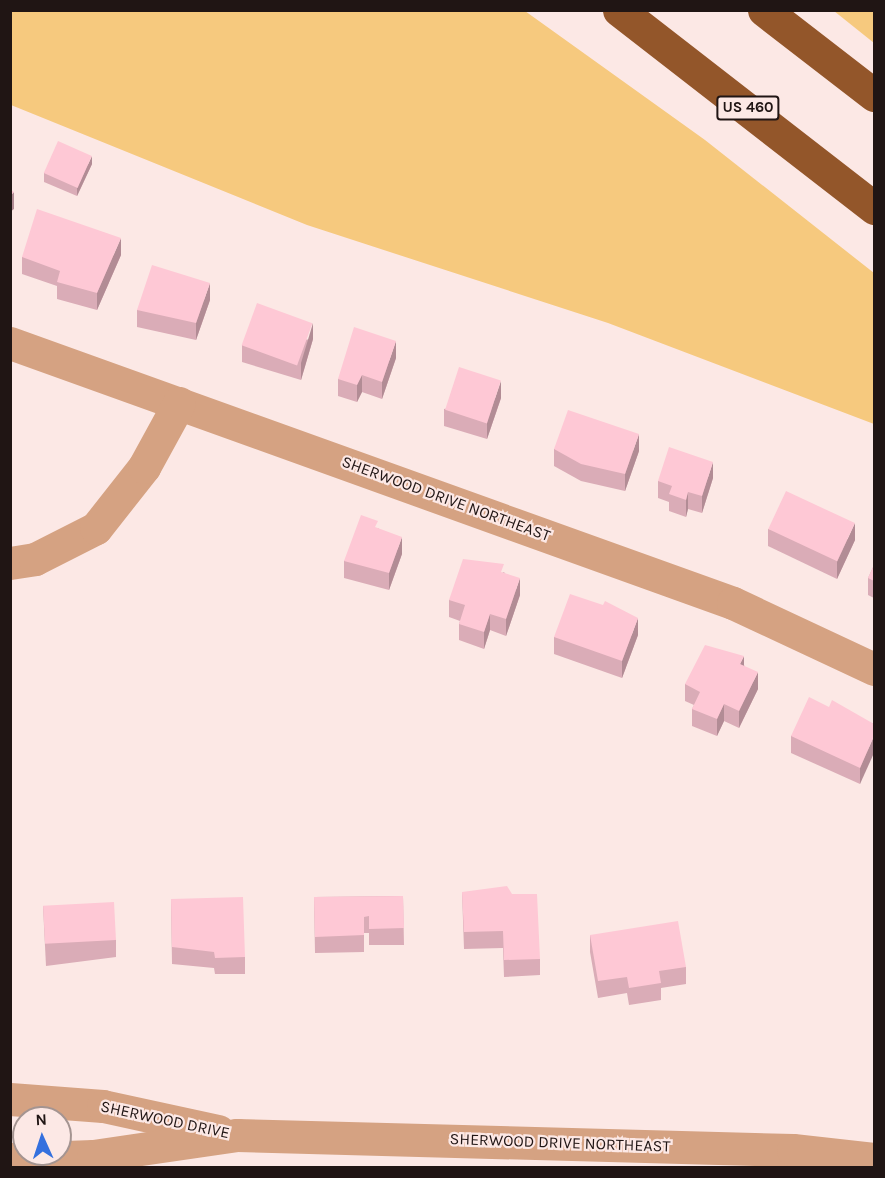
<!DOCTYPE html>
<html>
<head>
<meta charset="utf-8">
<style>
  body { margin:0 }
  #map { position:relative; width:885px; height:1178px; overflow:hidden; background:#fce8e5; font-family:Karla,sans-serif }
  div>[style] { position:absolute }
  .green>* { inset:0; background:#f6c97e }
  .street>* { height:33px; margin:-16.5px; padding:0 16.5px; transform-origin:16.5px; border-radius:16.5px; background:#d5a282 }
  .highway>* { height:33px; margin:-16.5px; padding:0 16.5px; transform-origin:16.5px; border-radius:16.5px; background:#93562a }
  .wall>* { inset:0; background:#daacb7 }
  .shaded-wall>* { inset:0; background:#b28c95 }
  .building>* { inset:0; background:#fec8d5; transform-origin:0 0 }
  span { translate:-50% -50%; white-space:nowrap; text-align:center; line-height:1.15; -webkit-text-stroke:4.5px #fce8e5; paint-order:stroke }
  .shield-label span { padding:2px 4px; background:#fce8e5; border:2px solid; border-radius:4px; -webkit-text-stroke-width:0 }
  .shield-label { font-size:15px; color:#201514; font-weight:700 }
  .street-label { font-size:16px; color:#201514 }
  .frame { position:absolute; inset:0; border:12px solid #201514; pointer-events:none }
  .north { position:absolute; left:12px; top:1106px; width:60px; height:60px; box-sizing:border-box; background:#fce8e5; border:2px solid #a49491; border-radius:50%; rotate:357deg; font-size:16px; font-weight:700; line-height:24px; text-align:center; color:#201514 }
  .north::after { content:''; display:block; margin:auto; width:21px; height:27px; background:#3470de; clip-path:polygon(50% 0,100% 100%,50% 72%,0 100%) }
</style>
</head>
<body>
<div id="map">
  <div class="green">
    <i style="clip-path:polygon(11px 10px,525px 11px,705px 140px,874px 273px,874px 424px,608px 323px,307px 225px,11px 105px)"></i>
    <i style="clip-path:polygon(834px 11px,874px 11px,874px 43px)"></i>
  </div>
  <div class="street">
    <i style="left:10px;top:343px;width:768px;rotate:19.78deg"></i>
    <i style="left:733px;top:603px;width:156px;rotate:25.1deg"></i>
    <i style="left:10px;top:563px;width:25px;rotate:-9deg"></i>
    <i style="left:35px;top:559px;width:68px;rotate:-26.9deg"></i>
    <i style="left:96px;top:528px;width:78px;rotate:-51.8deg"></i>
    <i style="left:144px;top:467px;width:73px;rotate:-61.3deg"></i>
    <i style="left:10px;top:1099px;width:93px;rotate:4.3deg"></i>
    <i style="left:103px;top:1106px;width:118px;rotate:12.3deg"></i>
    <i style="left:10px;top:1159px;width:83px;rotate:-2.1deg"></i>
    <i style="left:93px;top:1156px;width:146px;rotate:-8.3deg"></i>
    <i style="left:237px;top:1135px;width:556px;rotate:1.55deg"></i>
    <i style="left:793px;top:1150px;width:81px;rotate:6.3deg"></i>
  </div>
  <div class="highway">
    <i style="left:619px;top:10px;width:323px;rotate:37.8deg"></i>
    <i style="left:764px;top:10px;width:139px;rotate:37.7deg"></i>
  </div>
  <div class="wall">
    <i style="clip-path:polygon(92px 164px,77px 196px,44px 182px,44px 173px)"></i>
    <i style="clip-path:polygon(121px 255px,97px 310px,57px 299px,57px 286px,22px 274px,22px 257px)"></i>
    <i style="clip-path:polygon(210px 300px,196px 340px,137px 327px,137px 310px)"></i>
    <i style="clip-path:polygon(313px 339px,301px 380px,242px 362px,242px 345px)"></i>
    <i style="clip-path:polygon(396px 358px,382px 399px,362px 392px,357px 402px,338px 396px,338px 379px)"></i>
    <i style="clip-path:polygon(501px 398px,487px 439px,444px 426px,444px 409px)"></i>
    <i style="clip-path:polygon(554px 449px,639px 451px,625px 491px,581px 481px,554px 466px)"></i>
    <i style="clip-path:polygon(713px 478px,702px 513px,688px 509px,686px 517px,669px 511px,669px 502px,658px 498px,658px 481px)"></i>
    <i style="clip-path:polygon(378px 528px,402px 554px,389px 590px,344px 578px,344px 561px)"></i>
    <i style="clip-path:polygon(768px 529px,855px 540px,837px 579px,768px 546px)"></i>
    <i style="clip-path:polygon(874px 565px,874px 598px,868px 595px,868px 578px)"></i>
    <i style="clip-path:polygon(504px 572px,520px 595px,506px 636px,490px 630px,484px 649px,459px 640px,459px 624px,460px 621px,449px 617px,449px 600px)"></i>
    <i style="clip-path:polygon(638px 635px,622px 678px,554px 654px,554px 637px)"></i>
    <i style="clip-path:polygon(744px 665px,758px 689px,739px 728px,724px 721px,717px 736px,692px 726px,692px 709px,694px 705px,685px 701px,685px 684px)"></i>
    <i style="clip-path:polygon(829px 707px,874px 724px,860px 784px,791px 753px,791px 736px)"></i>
    <i style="clip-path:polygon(462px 892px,540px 959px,540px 975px,504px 977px,503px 948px,464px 949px)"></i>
    <i style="clip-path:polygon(403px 896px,404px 945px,369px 945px,369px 933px,364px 933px,364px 952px,315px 953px,314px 897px)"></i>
    <i style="clip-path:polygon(171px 899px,245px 957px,245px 974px,215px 974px,214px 968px,172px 964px)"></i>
    <i style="clip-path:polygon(43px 906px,116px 940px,116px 957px,46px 966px)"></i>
    <i style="clip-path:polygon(590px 935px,686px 967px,686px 984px,661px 988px,661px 1000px,629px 1005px,627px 993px,598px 998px,590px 952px)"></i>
  </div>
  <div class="shaded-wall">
    <i style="clip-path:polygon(92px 156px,92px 164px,77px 196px,77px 188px)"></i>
    <i style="clip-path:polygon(14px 192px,14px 209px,10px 212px,10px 196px)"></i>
    <i style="clip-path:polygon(121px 238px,121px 255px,97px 310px,97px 293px)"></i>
    <i style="clip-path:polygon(210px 283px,210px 300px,196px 340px,196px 323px)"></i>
    <i style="clip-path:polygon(313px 323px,313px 339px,301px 380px,301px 363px)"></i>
    <i style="clip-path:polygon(396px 341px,396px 358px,382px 399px,382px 382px)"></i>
    <i style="clip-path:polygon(362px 375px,362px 392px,357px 402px,357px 385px)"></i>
    <i style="clip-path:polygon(501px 381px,501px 398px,487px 439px,487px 422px)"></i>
    <i style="clip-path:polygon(639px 434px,639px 451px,625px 491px,625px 474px)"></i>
    <i style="clip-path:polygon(713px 462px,713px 478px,702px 513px,702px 496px)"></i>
    <i style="clip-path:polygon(688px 492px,688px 509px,686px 517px,686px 500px)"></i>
    <i style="clip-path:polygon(855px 523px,855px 540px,837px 579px,837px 562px)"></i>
    <i style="clip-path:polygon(402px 537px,402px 554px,389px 590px,389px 573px)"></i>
    <i style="clip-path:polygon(520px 578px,520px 595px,506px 636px,506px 619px)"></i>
    <i style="clip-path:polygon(490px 614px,490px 630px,484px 649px,484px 632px)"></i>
    <i style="clip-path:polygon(638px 618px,638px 635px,622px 678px,622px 661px)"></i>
    <i style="clip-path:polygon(744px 656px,744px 673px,740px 664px)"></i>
    <i style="clip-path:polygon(758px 672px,758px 689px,739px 728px,739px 711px)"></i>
    <i style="clip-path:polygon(724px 704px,724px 721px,717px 736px,717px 719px)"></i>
    <i style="clip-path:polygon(874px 736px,874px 753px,860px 784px,860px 768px)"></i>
  </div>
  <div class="building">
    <i style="left:58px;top:141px;width:37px;height:35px;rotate:24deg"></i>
    <i style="clip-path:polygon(10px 189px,14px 192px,10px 196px)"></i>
    <i style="clip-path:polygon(37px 209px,121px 238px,97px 293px,57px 282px,60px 271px,22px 257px)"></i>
    <i style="clip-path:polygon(152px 265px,210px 283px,196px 323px,137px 310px)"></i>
    <i style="left:257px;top:303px;width:59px;height:45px;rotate:20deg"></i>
    <i style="clip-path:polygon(354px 327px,396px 341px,382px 382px,362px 375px,357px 385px,338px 379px)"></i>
    <i style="left:459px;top:367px;width:44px;height:45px;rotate:18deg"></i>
    <i style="clip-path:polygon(568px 410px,639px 434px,625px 474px,581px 464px,554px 449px)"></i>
    <i style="clip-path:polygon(669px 447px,713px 462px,702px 496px,688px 492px,686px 500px,669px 494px,672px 486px,658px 481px)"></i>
    <i style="left:786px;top:491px;width:76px;height:42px;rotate:25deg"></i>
    <i style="clip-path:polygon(361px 515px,378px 521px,375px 527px,402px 537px,389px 573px,344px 561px)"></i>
    <i style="clip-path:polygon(463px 559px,504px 564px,501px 572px,520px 578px,506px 619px,490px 614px,484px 632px,459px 624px,465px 605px,449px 600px)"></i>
    <i style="clip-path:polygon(874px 565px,874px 581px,868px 578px)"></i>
    <i style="clip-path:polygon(570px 594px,603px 605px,605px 601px,638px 618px,622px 661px,554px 637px)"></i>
    <i style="clip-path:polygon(705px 645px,744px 656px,740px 664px,758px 672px,739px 711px,724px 704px,717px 719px,692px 709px,700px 692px,685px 684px)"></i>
    <i style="clip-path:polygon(809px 697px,829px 707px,832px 700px,874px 724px,874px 736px,860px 768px,791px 736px)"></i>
    <i style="clip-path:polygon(507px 886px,512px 894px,537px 894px,540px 959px,504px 960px,503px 931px,464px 932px,462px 892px)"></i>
    <i style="clip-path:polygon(403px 896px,404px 928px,369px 929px,369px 916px,364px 917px,364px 935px,315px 937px,314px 897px)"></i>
    <i style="clip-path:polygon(243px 897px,245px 957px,215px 958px,214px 952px,172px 947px,171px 899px)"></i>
    <i style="left:114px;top:902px;width:38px;height:71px;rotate:87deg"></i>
    <i style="clip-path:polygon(678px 921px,686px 967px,659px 971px,661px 983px,629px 988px,627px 977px,598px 981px,590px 935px)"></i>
  </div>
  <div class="shield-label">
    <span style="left:748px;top:108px">US 460</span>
  </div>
  <div class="street-label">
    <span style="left:446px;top:499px;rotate:20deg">SHERWOOD DRIVE NORTHEAST</span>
    <span style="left:165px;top:1120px;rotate:12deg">SHERWOOD DRIVE</span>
    <span style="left:560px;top:1143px;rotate:2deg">SHERWOOD DRIVE NORTHEAST</span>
  </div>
  <div class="frame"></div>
  <div class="north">N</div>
</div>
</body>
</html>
